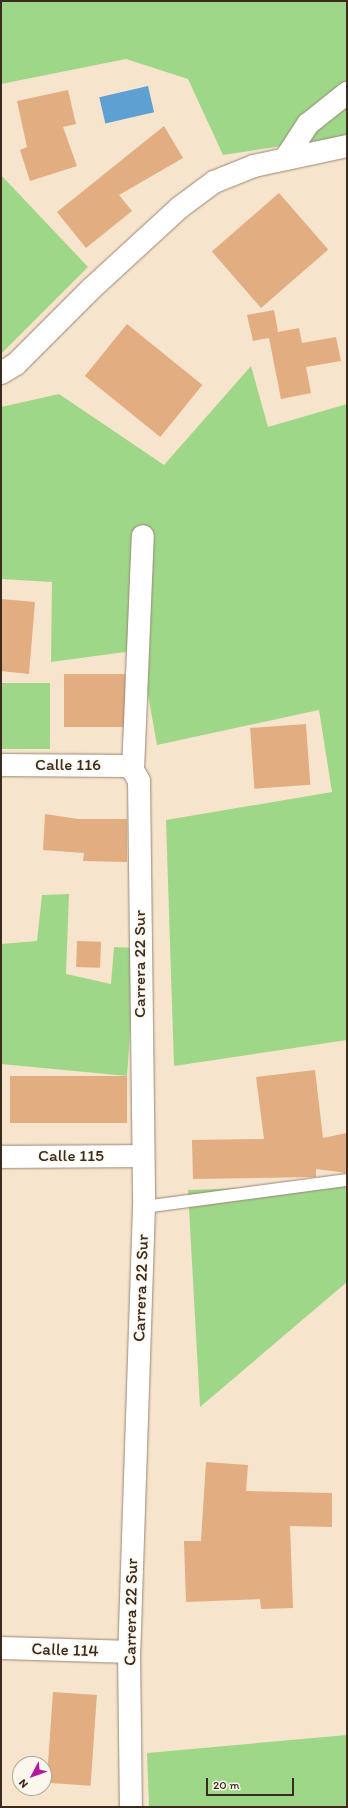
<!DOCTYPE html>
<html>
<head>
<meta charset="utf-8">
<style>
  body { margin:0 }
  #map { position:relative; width:348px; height:1808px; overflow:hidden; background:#f6e4cc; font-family:Itim,sans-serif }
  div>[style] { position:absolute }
  .green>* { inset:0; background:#9fd789; transform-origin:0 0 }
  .water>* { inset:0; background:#5ea0d2; transform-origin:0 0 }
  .building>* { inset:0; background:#e2ad81; transform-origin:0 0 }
  .roads { filter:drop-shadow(0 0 1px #988775) drop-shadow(0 0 1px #988775) }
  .service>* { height:12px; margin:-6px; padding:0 6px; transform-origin:6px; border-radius:6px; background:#fff }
  .minor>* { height:22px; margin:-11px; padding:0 11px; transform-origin:11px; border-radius:11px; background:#fff }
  span { translate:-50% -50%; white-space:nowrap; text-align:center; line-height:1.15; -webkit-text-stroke:3px #fbf7ec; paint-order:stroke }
  .street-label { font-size:17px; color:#3b2a1e }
  .frame { position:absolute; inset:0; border:2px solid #3b2a1e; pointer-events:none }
  .north { position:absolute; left:12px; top:1756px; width:40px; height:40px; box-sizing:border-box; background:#fbf7ec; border:1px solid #aea59a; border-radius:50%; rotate:229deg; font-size:11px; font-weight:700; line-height:16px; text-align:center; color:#3b2a1e }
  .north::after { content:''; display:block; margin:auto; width:14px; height:18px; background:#b5179e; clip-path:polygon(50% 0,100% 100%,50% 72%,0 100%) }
  .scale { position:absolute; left:206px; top:1778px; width:88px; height:18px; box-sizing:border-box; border:2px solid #3b2a1e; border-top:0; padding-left:5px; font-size:12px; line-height:14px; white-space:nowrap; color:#3b2a1e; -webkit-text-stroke:3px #fbf7ec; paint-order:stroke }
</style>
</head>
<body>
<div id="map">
  <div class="green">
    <i style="clip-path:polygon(1px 1px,347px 1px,347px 136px,223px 155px,188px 79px,126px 59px,1px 84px)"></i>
    <i style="clip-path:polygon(1px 175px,88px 267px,1px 354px)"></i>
    <i style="clip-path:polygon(251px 366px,268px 427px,347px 404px,347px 1040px,174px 1066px,166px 820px,332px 792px,319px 710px,157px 745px,140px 650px,51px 662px,52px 582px,1px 579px,1px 407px,59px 394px,164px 465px)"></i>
    <i style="left:1px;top:683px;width:49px;height:66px"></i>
    <i style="clip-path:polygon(69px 894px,66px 974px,111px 984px,114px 947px,136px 948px,127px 1076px,1px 1064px,1px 944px,37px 941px,42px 895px)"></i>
    <i style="clip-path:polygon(347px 1184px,347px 1282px,200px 1407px,188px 1190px)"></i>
    <i style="clip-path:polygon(347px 1735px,347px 1807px,149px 1807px,147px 1753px)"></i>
  </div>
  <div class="water">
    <i style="left:148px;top:86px;width:27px;height:50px;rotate:77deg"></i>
  </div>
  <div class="building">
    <i style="clip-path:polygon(68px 90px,76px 124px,63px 127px,77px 166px,30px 181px,20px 150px,27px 147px,17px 101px)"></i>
    <i style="clip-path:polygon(164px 126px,183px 158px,119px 195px,132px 211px,86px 248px,57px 212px)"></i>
    <i style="left:279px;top:193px;width:75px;height:89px;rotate:49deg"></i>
    <i style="clip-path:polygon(274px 310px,278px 332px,299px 328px,302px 343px,336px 337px,341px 361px,306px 367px,311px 393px,281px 399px,269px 338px,253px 341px,247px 315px)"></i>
    <i style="left:127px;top:324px;width:97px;height:67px;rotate:39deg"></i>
    <i style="clip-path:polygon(1px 599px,35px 602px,29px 674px,1px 671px)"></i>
    <i style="left:64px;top:674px;width:61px;height:53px"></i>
    <i style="left:306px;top:724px;width:61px;height:56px;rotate:86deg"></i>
    <i style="clip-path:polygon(45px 814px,78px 819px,127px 819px,127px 862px,83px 861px,84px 853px,43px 850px)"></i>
    <i style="left:77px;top:941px;width:24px;height:26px;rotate:2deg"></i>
    <i style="clip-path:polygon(315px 1070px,323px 1138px,347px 1133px,347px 1173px,316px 1169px,316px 1177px,314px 1177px,193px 1179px,192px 1140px,264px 1139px,256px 1077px)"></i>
    <i style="left:10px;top:1076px;width:117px;height:47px"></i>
    <i style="clip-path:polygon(206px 1462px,248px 1465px,246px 1491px,332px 1493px,332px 1527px,290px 1526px,293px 1608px,261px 1609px,260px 1599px,186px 1602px,184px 1541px,201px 1541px)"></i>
    <i style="left:53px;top:1692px;width:44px;height:91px;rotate:4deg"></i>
  </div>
  <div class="roads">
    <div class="service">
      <i style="left:144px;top:1207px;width:205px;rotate:-7.6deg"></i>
    </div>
    <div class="minor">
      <i style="left:285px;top:159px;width:42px;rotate:-56.7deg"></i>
      <i style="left:308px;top:124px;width:50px;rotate:-38.5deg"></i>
      <i style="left:1px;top:373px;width:17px;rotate:-31deg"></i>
      <i style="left:16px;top:364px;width:106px;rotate:-45deg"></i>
      <i style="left:91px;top:289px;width:120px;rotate:-42.6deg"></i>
      <i style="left:179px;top:208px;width:44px;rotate:-36.6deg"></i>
      <i style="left:214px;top:182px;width:43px;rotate:-21.8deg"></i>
      <i style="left:254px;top:166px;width:95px;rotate:-12.1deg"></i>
      <i style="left:1px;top:765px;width:125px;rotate:0.5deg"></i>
      <i style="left:126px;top:766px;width:8px;rotate:30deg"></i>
      <i style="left:133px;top:770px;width:13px;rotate:61deg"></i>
      <i style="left:139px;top:781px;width:426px;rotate:89.3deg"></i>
      <i style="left:144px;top:1207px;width:445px;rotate:91.9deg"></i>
      <i style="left:129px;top:1652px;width:155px;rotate:89.3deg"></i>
      <i style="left:133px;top:770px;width:234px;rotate:-87.6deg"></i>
      <i style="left:1px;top:1157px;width:141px;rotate:-0.4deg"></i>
      <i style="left:1px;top:1648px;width:128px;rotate:1.8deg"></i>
    </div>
  </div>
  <div class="street-label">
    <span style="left:68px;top:765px">Calle 116</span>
    <span style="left:140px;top:964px;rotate:-90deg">Carrera 22 Sur</span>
    <span style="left:71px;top:1156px">Calle 115</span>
    <span style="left:141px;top:1288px;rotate:-88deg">Carrera 22 Sur</span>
    <span style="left:131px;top:1612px;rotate:-89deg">Carrera 22 Sur</span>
    <span style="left:65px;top:1650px;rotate:2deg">Calle 114</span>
  </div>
  <div class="frame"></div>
  <div class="north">N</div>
  <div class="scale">20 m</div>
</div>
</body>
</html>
